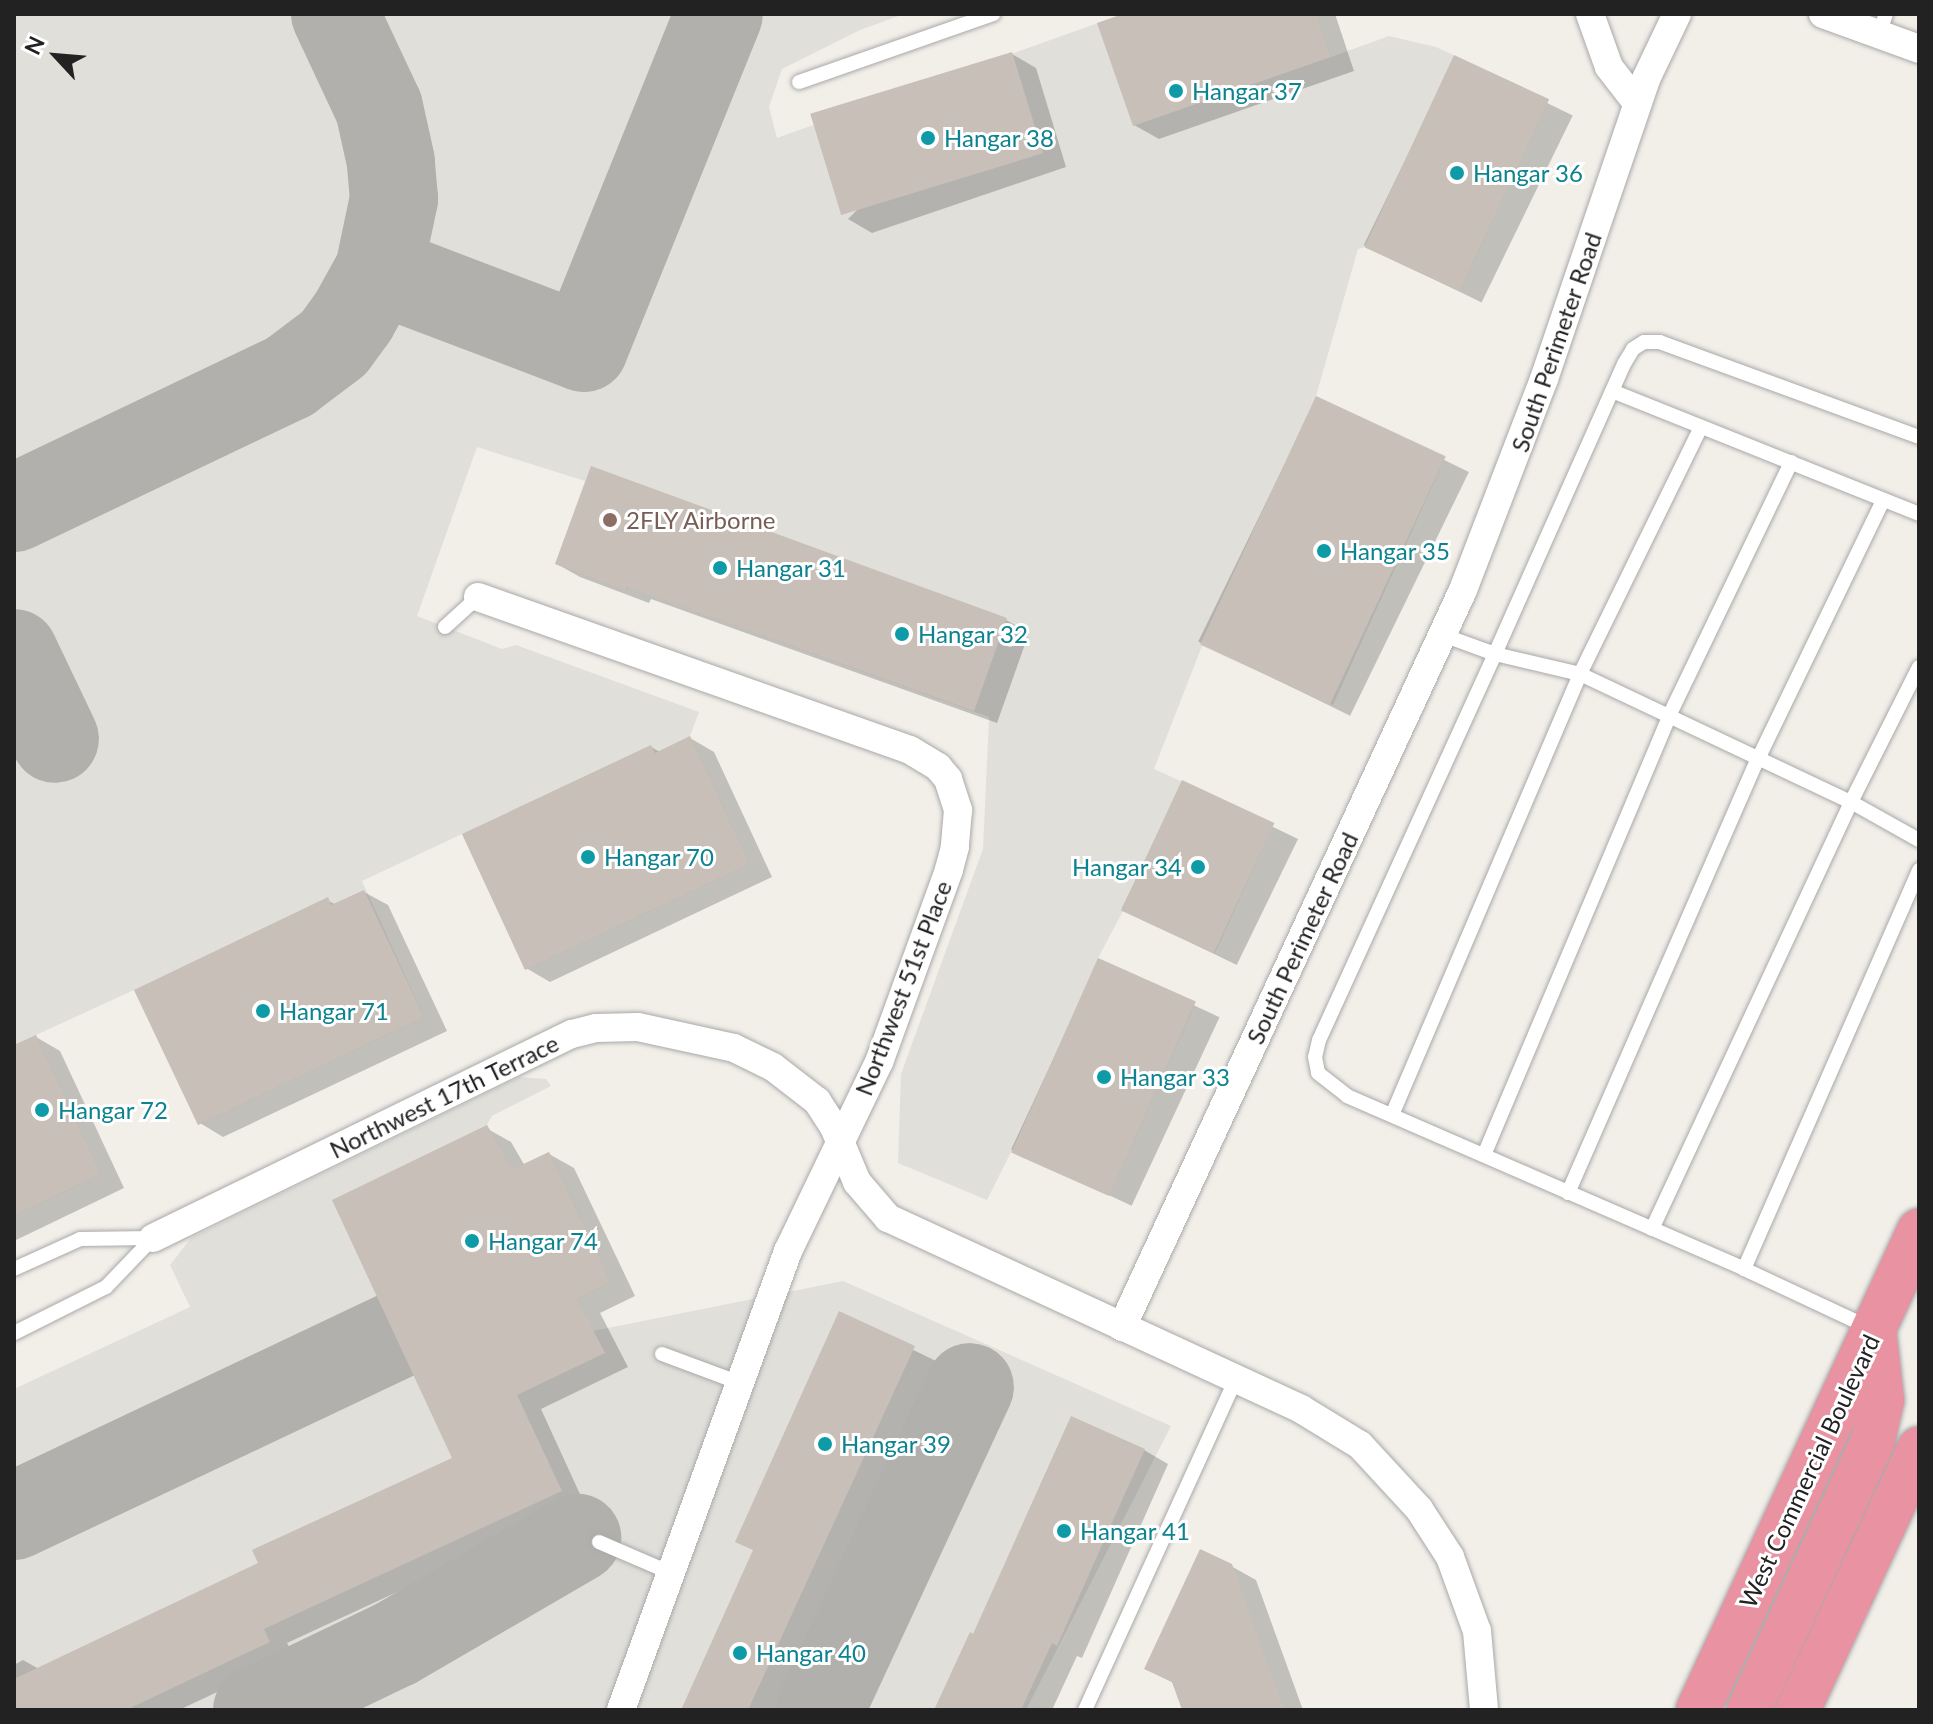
<!DOCTYPE html>
<html>
<head>
<meta charset="utf-8">
<style>
  body { margin:0 }
  #map { position:relative; width:1933px; height:1724px; overflow:hidden; background:#f2efe9; font-family:Lato,sans-serif }
  div>[style] { position:absolute }
  .airport>* { inset:0; background:#e1dfda }
  .shadow>* { inset:0; background:#0003; transform-origin:0 0 }
  .taxiway>* { height:88px; margin:-44px; padding:0 44px; transform-origin:44px; border-radius:44px; background:#b1b0ac }
  .building>* { inset:0; background:#c7bfb8; transform-origin:0 0 }
  .roads { filter:drop-shadow(0 0 2px #a9a9a9) drop-shadow(0 0 2px #a9a9a9) }
  .lane>* { height:14px; margin:-7px; padding:0 7px; transform-origin:7px; border-radius:7px; background:#fff }
  .street>* { height:28px; margin:-14px; padding:0 14px; transform-origin:14px; border-radius:14px; background:#fff }
  .highway>* { height:44px; margin:-22px; padding:0 22px; transform-origin:22px; border-radius:22px; background:#e892a2 }
  .dots>* { width:22px; height:22px; translate:-50% -50%; box-sizing:border-box; border:4px solid #fff; border-radius:50% }
  span { translate:-50% -50%; white-space:nowrap; text-align:center; line-height:1.15; -webkit-text-stroke:6px #fff; paint-order:stroke }
  .culture-label { font-size:24px; color:#0d838f }
  .left { translate:0 -50%; text-align:left }
  .right { translate:-100% -50%; text-align:right }
  .street-label { font-size:24px; color:#222 }
  .education-label { font-size:24px; color:#785e54 }
  .frame { position:absolute; inset:0; border:16px solid #222; pointer-events:none }
  .north { position:absolute; left:16px; top:16px; width:80px; height:80px; -webkit-text-stroke:6px #fff; paint-order:stroke; rotate:296deg; font-size:22px; font-weight:700; line-height:32px; text-align:center; color:#222 }
  .north::after { content:''; display:block; margin:auto; width:28px; height:36px; background:#222; clip-path:polygon(50% 0,100% 100%,50% 72%,0 100%) }
</style>
</head>
<body>
<div id="map">
  <div class="airport">
    <i style="clip-path:polygon(14px 14px,904px 14px,860px 30px,782px 69px,769px 107px,777px 138px,1123px 14px,1316px 14px,1331px 57px,1389px 36px,1436px 47px,1549px 99px,1460px 291px,1365px 247px,1358px 249px,1316px 396px,1446px 456px,1333px 705px,1202px 646px,1154px 769px,1274px 823px,1215px 953px,1123px 911px,1098px 958px,1196px 1002px,1109px 1196px,1011px 1152px,987px 1200px,898px 1163px,901px 1074px,983px 849px,989px 717px,628px 587px,626px 591px,555px 564px,585px 481px,477px 447px,417px 616px,502px 649px,516px 645px,699px 712px,690px 736px,750px 864px,525px 970px,462px 834px,362px 881px,424px 1017px,198px 1125px,134px 990px,36px 1035px,101px 1174px,14px 1216px)"></i>
    <i style="clip-path:polygon(519px 1077px,546px 1079px,551px 1086px,492px 1116px,487px 1125px,513px 1169px,549px 1152px,611px 1282px,577px 1299px,593px 1331px,843px 1281px,1171px 1426px,1026px 1710px,14px 1710px,14px 1389px,190px 1307px,170px 1265px,191px 1238px)"></i>
  </div>
  <div class="shadow">
    <i style="clip-path:polygon(1129px 14px,1335px 14px,1354px 71px,1159px 139px,1134px 125px)"></i>
    <i style="clip-path:polygon(1012px 54px,1036px 68px,1066px 167px,872px 233px,848px 219px)"></i>
    <i style="left:1455px;top:58px;width:131px;height:208px;rotate:26deg"></i>
    <i style="left:1317px;top:398px;width:169px;height:271px;rotate:26deg"></i>
    <i style="clip-path:polygon(557px 564px,1006px 620px,1029px 633px,997px 723px,651px 599px,649px 603px,580px 577px)"></i>
    <i style="clip-path:polygon(690px 738px,714px 752px,772px 877px,550px 982px,526px 968px,651px 747px,660px 752px)"></i>
    <i style="left:1183px;top:783px;width:128px;height:140px;rotate:26deg"></i>
    <i style="clip-path:polygon(364px 892px,388px 905px,447px 1031px,223px 1137px,200px 1123px,327px 900px,336px 905px)"></i>
    <i style="left:1099px;top:961px;width:133px;height:208px;rotate:25deg"></i>
    <i style="clip-path:polygon(36px 1037px,60px 1051px,124px 1188px,14px 1241px,14px 1048px)"></i>
    <i style="clip-path:polygon(486px 1128px,511px 1142px,525px 1166px,549px 1154px,574px 1168px,635px 1296px,600px 1313px,628px 1367px,541px 1409px,585px 1505px,287px 1643px,294px 1656px,179px 1710px,14px 1710px,14px 1665px,23px 1660px,39px 1669px,261px 1564px,454px 1459px)"></i>
    <i style="clip-path:polygon(840px 1314px,938px 1362px,780px 1710px,683px 1710px,754px 1551px)"></i>
    <i style="clip-path:polygon(1144px 1450px,1168px 1464px,1082px 1658px,1077px 1656px,1052px 1710px,936px 1710px,974px 1636px)"></i>
    <i style="clip-path:polygon(1231px 1566px,1256px 1580px,1303px 1710px,1184px 1710px,1175px 1684px,1147px 1668px)"></i>
  </div>
  <div class="taxiway">
    <i style="left:379px;top:270px;width:219px;rotate:20.8deg"></i>
    <i style="left:584px;top:348px;width:360px;rotate:-68deg"></i>
    <i style="left:14px;top:508px;width:305px;rotate:-25.5deg"></i>
    <i style="left:289px;top:377px;width:56px;rotate:-37.1deg"></i>
    <i style="left:334px;top:343px;width:32px;rotate:-54deg"></i>
    <i style="left:353px;top:317px;width:54px;rotate:-61deg"></i>
    <i style="left:379px;top:270px;width:73px;rotate:-78.1deg"></i>
    <i style="left:394px;top:199px;width:37px;rotate:-95deg"></i>
    <i style="left:391px;top:162px;width:55px;rotate:-102.5deg"></i>
    <i style="left:379px;top:108px;width:104px;rotate:-115.1deg"></i>
    <i style="left:14px;top:653px;width:95px;rotate:64.5deg"></i>
    <i style="left:14px;top:1516px;width:421px;rotate:-25.3deg"></i>
    <i style="left:257px;top:1710px;width:153px;rotate:-25.6deg"></i>
    <i style="left:395px;top:1644px;width:211px;rotate:-30.2deg"></i>
    <i style="left:820px;top:1710px;width:356px;rotate:-65.1deg"></i>
  </div>
  <div class="building">
    <i style="clip-path:polygon(1123px 14px,1316px 14px,1331px 57px,1133px 126px,1097px 23px)"></i>
    <i style="left:1012px;top:52px;width:106px;height:211px;rotate:73deg"></i>
    <i style="left:1454px;top:55px;width:105px;height:212px;rotate:25deg"></i>
    <i style="left:1316px;top:396px;width:143px;height:274px;rotate:25deg"></i>
    <i style="clip-path:polygon(591px 466px,1007px 618px,974px 711px,627px 587px,626px 591px,555px 564px)"></i>
    <i style="clip-path:polygon(690px 736px,750px 864px,525px 970px,462px 834px,651px 745px,655px 753px)"></i>
    <i style="left:1182px;top:780px;width:102px;height:144px;rotate:25deg"></i>
    <i style="clip-path:polygon(364px 890px,424px 1017px,198px 1125px,134px 990px,328px 897px,331px 905px)"></i>
    <i style="left:1098px;top:958px;width:107px;height:213px;rotate:24deg"></i>
    <i style="clip-path:polygon(36px 1035px,101px 1174px,14px 1216px,14px 1045px)"></i>
    <i style="clip-path:polygon(487px 1125px,513px 1169px,549px 1152px,611px 1282px,577px 1299px,605px 1353px,517px 1395px,562px 1491px,264px 1629px,270px 1642px,126px 1710px,14px 1710px,14px 1679px,258px 1563px,252px 1550px,452px 1458px,332px 1200px)"></i>
    <i style="clip-path:polygon(839px 1311px,915px 1346px,748px 1710px,681px 1710px,753px 1550px,735px 1542px)"></i>
    <i style="clip-path:polygon(1071px 1416px,1145px 1449px,1057px 1646px,1052px 1643px,1021px 1710px,934px 1710px,970px 1632px,973px 1634px)"></i>
    <i style="clip-path:polygon(1200px 1549px,1232px 1564px,1284px 1710px,1182px 1710px,1172px 1682px,1144px 1669px)"></i>
  </div>
  <div class="roads">
    <div class="lane">
      <i style="left:1879px;top:34px;width:21px;rotate:-71deg"></i>
      <i style="left:799px;top:82px;width:206px;rotate:-19.3deg"></i>
      <i style="left:1612px;top:391px;width:331px;rotate:21.8deg"></i>
      <i style="left:1919px;top:437px;width:276px;rotate:-159.9deg"></i>
      <i style="left:1660px;top:342px;width:16px;rotate:180deg"></i>
      <i style="left:1644px;top:342px;width:13px;rotate:148deg"></i>
      <i style="left:1633px;top:349px;width:17px;rotate:121deg"></i>
      <i style="left:1624px;top:364px;width:317px;rotate:114deg"></i>
      <i style="left:1495px;top:654px;width:87px;rotate:13.2deg"></i>
      <i style="left:1580px;top:674px;width:300px;rotate:25.3deg"></i>
      <i style="left:1851px;top:802px;width:151px;rotate:-63.3deg"></i>
      <i style="left:445px;top:627px;width:45px;rotate:-42.3deg"></i>
      <i style="left:1443px;top:635px;width:55px;rotate:20.1deg"></i>
      <i style="left:1495px;top:654px;width:424px;rotate:114.5deg"></i>
      <i style="left:1319px;top:1040px;width:17px;rotate:103deg"></i>
      <i style="left:1315px;top:1057px;width:16px;rotate:79deg"></i>
      <i style="left:1318px;top:1073px;width:37px;rotate:38deg"></i>
      <i style="left:1347px;top:1096px;width:433px;rotate:23.5deg"></i>
      <i style="left:1744px;top:1269px;width:139px;rotate:25.1deg"></i>
      <i style="left:1392px;top:1115px;width:479px;rotate:-66.9deg"></i>
      <i style="left:1580px;top:674px;width:275px;rotate:-63.9deg"></i>
      <i style="left:1484px;top:1155px;width:476px;rotate:-67.1deg"></i>
      <i style="left:1669px;top:716px;width:282px;rotate:-64.3deg"></i>
      <i style="left:1568px;top:1193px;width:474px;rotate:-66.4deg"></i>
      <i style="left:1758px;top:759px;width:288px;rotate:-64.2deg"></i>
      <i style="left:1652px;top:1229px;width:471px;rotate:-65deg"></i>
      <i style="left:1851px;top:802px;width:78px;rotate:29.2deg"></i>
      <i style="left:14px;top:1269px;width:72px;rotate:-24.4deg"></i>
      <i style="left:80px;top:1239px;width:73px;rotate:-0.8deg"></i>
      <i style="left:153px;top:1238px;width:68px;rotate:133.8deg"></i>
      <i style="left:106px;top:1287px;width:103px;rotate:153.4deg"></i>
      <i style="left:1744px;top:1269px;width:436px;rotate:-66.3deg"></i>
      <i style="left:662px;top:1354px;width:83px;rotate:20.4deg"></i>
      <i style="left:599px;top:1542px;width:78px;rotate:23.3deg"></i>
      <i style="left:1085px;top:1710px;width:364px;rotate:-65.5deg"></i>
    </div>
    <div class="street">
      <i style="left:1590px;top:14px;width:56px;rotate:70.3deg"></i>
      <i style="left:1609px;top:67px;width:46px;rotate:52.1deg"></i>
      <i style="left:1823px;top:14px;width:102px;rotate:20deg"></i>
      <i style="left:478px;top:597px;width:458px;rotate:19.5deg"></i>
      <i style="left:910px;top:750px;width:33px;rotate:31deg"></i>
      <i style="left:938px;top:767px;width:16px;rotate:50deg"></i>
      <i style="left:948px;top:779px;width:33px;rotate:72deg"></i>
      <i style="left:958px;top:810px;width:37px;rotate:95deg"></i>
      <i style="left:955px;top:847px;width:24px;rotate:105deg"></i>
      <i style="left:949px;top:870px;width:204px;rotate:110deg"></i>
      <i style="left:879px;top:1062px;width:210px;rotate:115.7deg"></i>
      <i style="left:788px;top:1251px;width:488px;rotate:110deg"></i>
      <i style="left:153px;top:1238px;width:466px;rotate:-26deg"></i>
      <i style="left:572px;top:1034px;width:25px;rotate:-14deg"></i>
      <i style="left:596px;top:1028px;width:42px;rotate:-1.4deg"></i>
      <i style="left:638px;top:1027px;width:98px;rotate:12.3deg"></i>
      <i style="left:734px;top:1048px;width:43px;rotate:26deg"></i>
      <i style="left:773px;top:1067px;width:56px;rotate:37.7deg"></i>
      <i style="left:817px;top:1101px;width:31px;rotate:57deg"></i>
      <i style="left:834px;top:1127px;width:60px;rotate:67.3deg"></i>
      <i style="left:857px;top:1182px;width:48px;rotate:49.3deg"></i>
      <i style="left:888px;top:1218px;width:455px;rotate:24.8deg"></i>
      <i style="left:1301px;top:1409px;width:69px;rotate:31.4deg"></i>
      <i style="left:1360px;top:1445px;width:87px;rotate:47.3deg"></i>
      <i style="left:1419px;top:1509px;width:57px;rotate:57.1deg"></i>
      <i style="left:1450px;top:1557px;width:79px;rotate:70deg"></i>
      <i style="left:1477px;top:1631px;width:79px;rotate:84.9deg"></i>
      <i style="left:1122px;top:1327px;width:812px;rotate:-65.17deg"></i>
      <i style="left:1463px;top:590px;width:226px;rotate:-69deg"></i>
      <i style="left:1544px;top:379px;width:317px;rotate:-71.2deg"></i>
      <i style="left:1646px;top:79px;width:72px;rotate:-64.5deg"></i>
    </div>
    <div class="highway">
      <i style="left:1698px;top:1710px;width:528px;rotate:-65.23deg"></i>
      <i style="left:1749px;top:1710px;width:297px;rotate:-65.3deg"></i>
      <i style="left:1873px;top:1440px;width:41px;rotate:-77.3deg"></i>
      <i style="left:1882px;top:1400px;width:70px;rotate:-96.5deg"></i>
      <i style="left:1798px;top:1710px;width:288px;rotate:-65.1deg"></i>
    </div>
  </div>
  <div class="dots">
    <i style="left:1176px;top:91px;background:#0f9aa8"></i>
    <i style="left:928px;top:138px;background:#0f9aa8"></i>
    <i style="left:1457px;top:173px;background:#0f9aa8"></i>
    <i style="left:610px;top:520px;background:#8d6e63"></i>
    <i style="left:1324px;top:551px;background:#0f9aa8"></i>
    <i style="left:720px;top:568px;background:#0f9aa8"></i>
    <i style="left:902px;top:634px;background:#0f9aa8"></i>
    <i style="left:588px;top:857px;background:#0f9aa8"></i>
    <i style="left:1198px;top:867px;background:#0f9aa8"></i>
    <i style="left:263px;top:1011px;background:#0f9aa8"></i>
    <i style="left:1104px;top:1077px;background:#0f9aa8"></i>
    <i style="left:42px;top:1110px;background:#0f9aa8"></i>
    <i style="left:472px;top:1241px;background:#0f9aa8"></i>
    <i style="left:825px;top:1444px;background:#0f9aa8"></i>
    <i style="left:1064px;top:1531px;background:#0f9aa8"></i>
    <i style="left:740px;top:1653px;background:#0f9aa8"></i>
  </div>
  <div class="culture-label">
    <span class="left" style="left:1192px;top:91px">Hangar 37</span>
    <span class="left" style="left:944px;top:138px">Hangar 38</span>
    <span class="left" style="left:1473px;top:173px">Hangar 36</span>
    <span class="left" style="left:1340px;top:551px">Hangar 35</span>
    <span class="left" style="left:736px;top:568px">Hangar 31</span>
    <span class="left" style="left:918px;top:634px">Hangar 32</span>
    <span class="left" style="left:604px;top:857px">Hangar 70</span>
    <span class="right" style="left:1182px;top:867px">Hangar 34</span>
    <span class="left" style="left:279px;top:1011px">Hangar 71</span>
    <span class="left" style="left:1120px;top:1077px">Hangar 33</span>
    <span class="left" style="left:58px;top:1110px">Hangar 72</span>
    <span class="left" style="left:488px;top:1241px">Hangar 74</span>
    <span class="left" style="left:841px;top:1444px">Hangar 39</span>
    <span class="left" style="left:1080px;top:1531px">Hangar 41</span>
    <span class="left" style="left:756px;top:1653px">Hangar 40</span>
  </div>
  <div class="street-label">
    <span style="left:1556px;top:342px;rotate:-71deg">South Perimeter Road</span>
    <span style="left:1302px;top:938px;rotate:-65deg">South Perimeter Road</span>
    <span style="left:903px;top:988px;rotate:-69deg">Northwest 51st Place</span>
    <span style="left:444px;top:1096px;rotate:-26deg">Northwest 17th Terrace</span>
    <span style="left:1809px;top:1471px;rotate:-65deg">West Commercial Boulevard</span>
  </div>
  <div class="education-label">
    <span class="left" style="left:626px;top:520px">2FLY Airborne</span>
  </div>
  <div class="frame"></div>
  <div class="north">N</div>
</div>
</body>
</html>
